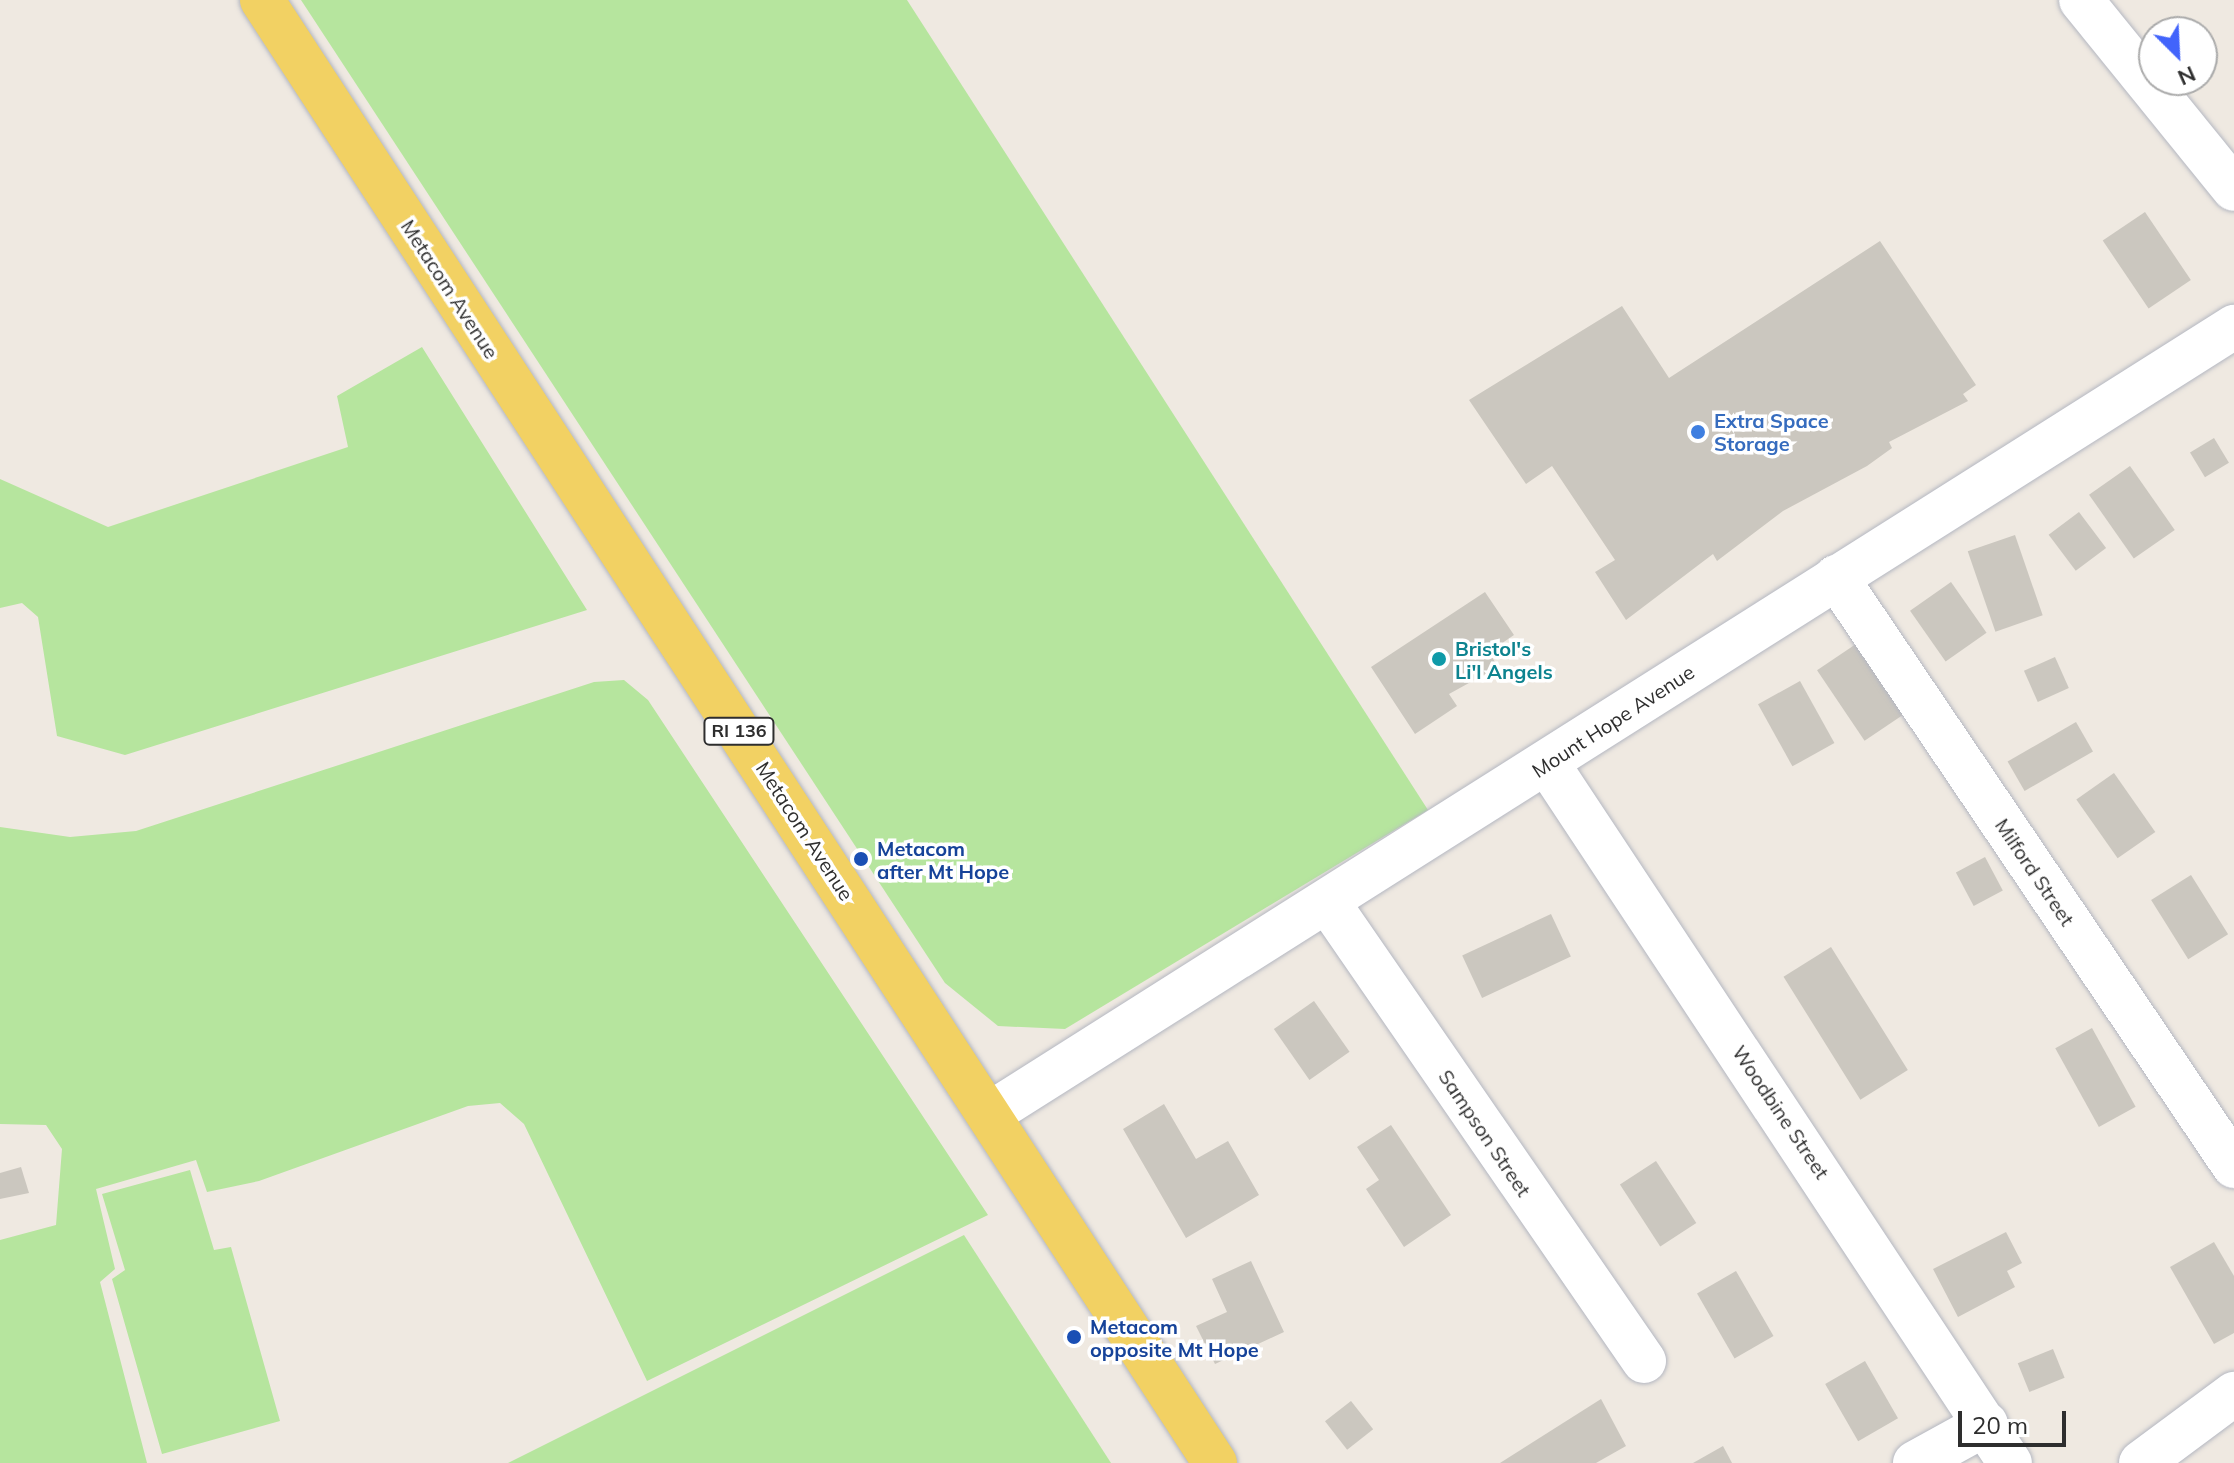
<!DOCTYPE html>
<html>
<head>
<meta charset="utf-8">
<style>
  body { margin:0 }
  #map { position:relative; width:2234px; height:1463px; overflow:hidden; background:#efe9e1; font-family:Mulish,sans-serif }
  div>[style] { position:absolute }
  .green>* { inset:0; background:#b6e59e }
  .building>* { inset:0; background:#cbc7bf; transform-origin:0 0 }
  .roads { filter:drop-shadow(0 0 2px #b4b7c1) drop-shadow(0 0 2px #b4b7c1) }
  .minor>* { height:44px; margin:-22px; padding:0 22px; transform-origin:22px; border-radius:22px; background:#fff }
  .major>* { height:44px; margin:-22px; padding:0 22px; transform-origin:22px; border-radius:22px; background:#f2d163 }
  .dots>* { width:22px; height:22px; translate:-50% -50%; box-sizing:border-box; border:4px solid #fff; border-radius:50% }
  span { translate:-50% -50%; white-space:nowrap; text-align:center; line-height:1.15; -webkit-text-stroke:7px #fff; paint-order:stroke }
  .shield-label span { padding:2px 6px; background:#fff; border:2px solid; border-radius:6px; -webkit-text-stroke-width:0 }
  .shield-label { font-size:18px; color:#2e2e2e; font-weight:700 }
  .street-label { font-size:20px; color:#2e2e2e }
  .shop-label { font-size:20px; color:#366cbe; font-weight:700 }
  .left { translate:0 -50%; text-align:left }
  .culture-label { font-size:20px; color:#0d838f; font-weight:700 }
  .transit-label { font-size:20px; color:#164399; font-weight:700 }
  .north { position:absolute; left:2138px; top:16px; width:80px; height:80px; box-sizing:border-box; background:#fff; border:2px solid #ababab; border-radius:50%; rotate:156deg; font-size:22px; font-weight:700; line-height:32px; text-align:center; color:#2e2e2e }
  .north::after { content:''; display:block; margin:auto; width:28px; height:36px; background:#4264fb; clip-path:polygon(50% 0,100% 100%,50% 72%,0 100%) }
  .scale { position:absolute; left:1958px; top:1411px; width:108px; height:36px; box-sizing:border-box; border:4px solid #2e2e2e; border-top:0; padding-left:10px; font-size:24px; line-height:28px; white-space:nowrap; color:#2e2e2e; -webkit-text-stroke:6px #fff; paint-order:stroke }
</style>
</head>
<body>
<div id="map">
  <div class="green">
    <i style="clip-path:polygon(301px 0,907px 0,1428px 810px,1065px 1029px,998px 1026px,945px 983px)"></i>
    <i style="clip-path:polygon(422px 347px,587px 610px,125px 755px,57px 736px,38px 617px,22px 603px,0 608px,0 479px,108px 527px,348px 447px,337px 396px)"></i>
    <i style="clip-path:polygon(624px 680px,648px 700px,988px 1215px,647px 1381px,524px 1124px,500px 1103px,468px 1106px,259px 1181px,207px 1192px,196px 1160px,96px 1189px,115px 1269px,100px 1282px,147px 1463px,0 1463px,0 1240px,56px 1225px,62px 1149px,46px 1125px,0 1124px,0 827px,70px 837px,136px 831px,594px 682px)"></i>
    <i style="clip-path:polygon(190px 1170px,214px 1250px,231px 1247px,280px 1421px,162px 1454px,112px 1279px,125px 1270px,102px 1194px)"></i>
    <i style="clip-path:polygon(964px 1235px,1111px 1463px,508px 1463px)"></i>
  </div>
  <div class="building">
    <i style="left:2145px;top:212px;width:82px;height:51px;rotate:56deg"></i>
    <i style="clip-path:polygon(1880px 241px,1976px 385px,1963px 394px,1968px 401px,1889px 442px,1892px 448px,1867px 466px,1783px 511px,1717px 561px,1713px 554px,1626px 620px,1595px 572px,1615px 560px,1552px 466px,1526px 484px,1469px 400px,1622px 306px,1669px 378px)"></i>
    <i style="left:2214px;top:438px;width:29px;height:28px;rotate:59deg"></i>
    <i style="left:2130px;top:466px;width:78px;height:50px;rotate:55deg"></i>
    <i style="left:2079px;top:512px;width:45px;height:38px;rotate:53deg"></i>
    <i style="left:2015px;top:535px;width:85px;height:50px;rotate:71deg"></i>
    <i style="left:1951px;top:582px;width:62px;height:50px;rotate:55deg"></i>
    <i style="clip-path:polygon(1485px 592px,1514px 635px,1489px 652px,1498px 667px,1449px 694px,1457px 706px,1415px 734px,1371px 667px)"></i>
    <i style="left:1856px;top:644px;width:85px;height:47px;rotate:56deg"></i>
    <i style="left:2055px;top:657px;width:34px;height:34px;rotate:66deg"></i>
    <i style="left:1800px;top:681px;width:71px;height:48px;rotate:61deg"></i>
    <i style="left:2076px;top:722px;width:34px;height:79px;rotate:60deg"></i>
    <i style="left:2114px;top:773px;width:72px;height:46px;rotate:55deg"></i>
    <i style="left:1985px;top:857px;width:38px;height:33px;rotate:62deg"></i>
    <i style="left:2191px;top:875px;width:70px;height:47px;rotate:58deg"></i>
    <i style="left:1551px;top:914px;width:47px;height:98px;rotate:65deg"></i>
    <i style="left:1831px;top:947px;width:145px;height:56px;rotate:58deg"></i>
    <i style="left:1314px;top:1001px;width:62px;height:49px;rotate:55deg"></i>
    <i style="left:2092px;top:1028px;width:90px;height:42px;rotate:61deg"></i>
    <i style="clip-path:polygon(1164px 1104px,1196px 1159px,1228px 1141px,1259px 1195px,1186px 1238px,1123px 1129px)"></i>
    <i style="clip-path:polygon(1391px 1125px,1451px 1215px,1404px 1247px,1366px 1189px,1379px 1180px,1357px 1147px)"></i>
    <i style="left:1656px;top:1161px;width:74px;height:43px;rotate:57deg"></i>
    <i style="clip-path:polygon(21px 1167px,29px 1193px,0 1199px,0 1173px)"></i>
    <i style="clip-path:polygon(2006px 1232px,2022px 1263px,2007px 1271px,2015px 1287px,1958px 1317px,1933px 1269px)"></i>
    <i style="clip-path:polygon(2214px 1242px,2234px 1276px,2234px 1333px,2214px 1344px,2170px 1267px)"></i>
    <i style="clip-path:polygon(1251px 1261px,1284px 1332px,1215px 1364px,1196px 1326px,1227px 1312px,1212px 1279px)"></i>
    <i style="left:1736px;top:1271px;width:75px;height:45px;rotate:60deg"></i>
    <i style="left:2053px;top:1349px;width:31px;height:38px;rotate:68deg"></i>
    <i style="left:1865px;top:1361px;width:66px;height:46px;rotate:60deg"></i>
    <i style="clip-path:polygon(1601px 1399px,1626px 1446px,1596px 1463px,1500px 1463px)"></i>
    <i style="left:1351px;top:1401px;width:36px;height:33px;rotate:52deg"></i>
    <i style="clip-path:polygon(1723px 1446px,1732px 1463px,1693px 1463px)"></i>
  </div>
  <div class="roads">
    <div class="minor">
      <i style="left:2081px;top:0;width:243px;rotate:51deg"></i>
      <i style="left:1836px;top:577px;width:711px;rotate:55.95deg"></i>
      <i style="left:1547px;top:763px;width:839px;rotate:56.52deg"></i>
      <i style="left:1329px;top:904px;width:555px;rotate:55.42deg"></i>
      <i style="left:991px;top:1113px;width:1471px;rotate:-32.31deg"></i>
      <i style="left:1915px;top:1463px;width:81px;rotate:-28.8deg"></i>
      <i style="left:2141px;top:1463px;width:116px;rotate:-36.6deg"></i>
    </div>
    <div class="major">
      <i style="left:262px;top:0;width:1746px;rotate:56.92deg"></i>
    </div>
  </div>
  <div class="dots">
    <i style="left:1698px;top:432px;background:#3f7fe0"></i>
    <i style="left:1439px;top:659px;background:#0f9aa8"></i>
    <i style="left:861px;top:859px;background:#1a4fb4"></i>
    <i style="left:1074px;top:1337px;background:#1a4fb4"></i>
  </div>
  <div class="shield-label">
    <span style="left:739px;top:731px">RI 136</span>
  </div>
  <div class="street-label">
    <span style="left:450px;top:289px;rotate:57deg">Metacom Avenue</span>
    <span style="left:1613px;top:721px;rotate:-33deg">Mount Hope Avenue</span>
    <span style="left:805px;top:831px;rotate:57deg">Metacom Avenue</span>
    <span style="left:2035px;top:872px;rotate:56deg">Milford Street</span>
    <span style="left:1781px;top:1112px;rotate:56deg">Woodbine Street</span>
    <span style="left:1485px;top:1133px;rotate:56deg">Sampson Street</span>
  </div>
  <div class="shop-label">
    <span class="left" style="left:1714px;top:432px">Extra Space<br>Storage</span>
  </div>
  <div class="culture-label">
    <span class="left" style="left:1455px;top:660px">Bristol's<br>Li'l Angels</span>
  </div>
  <div class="transit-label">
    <span class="left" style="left:877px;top:860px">Metacom<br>after Mt Hope</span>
    <span class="left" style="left:1090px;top:1338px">Metacom<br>opposite Mt Hope</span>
  </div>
  <div class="north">N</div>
  <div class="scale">20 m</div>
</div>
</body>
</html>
